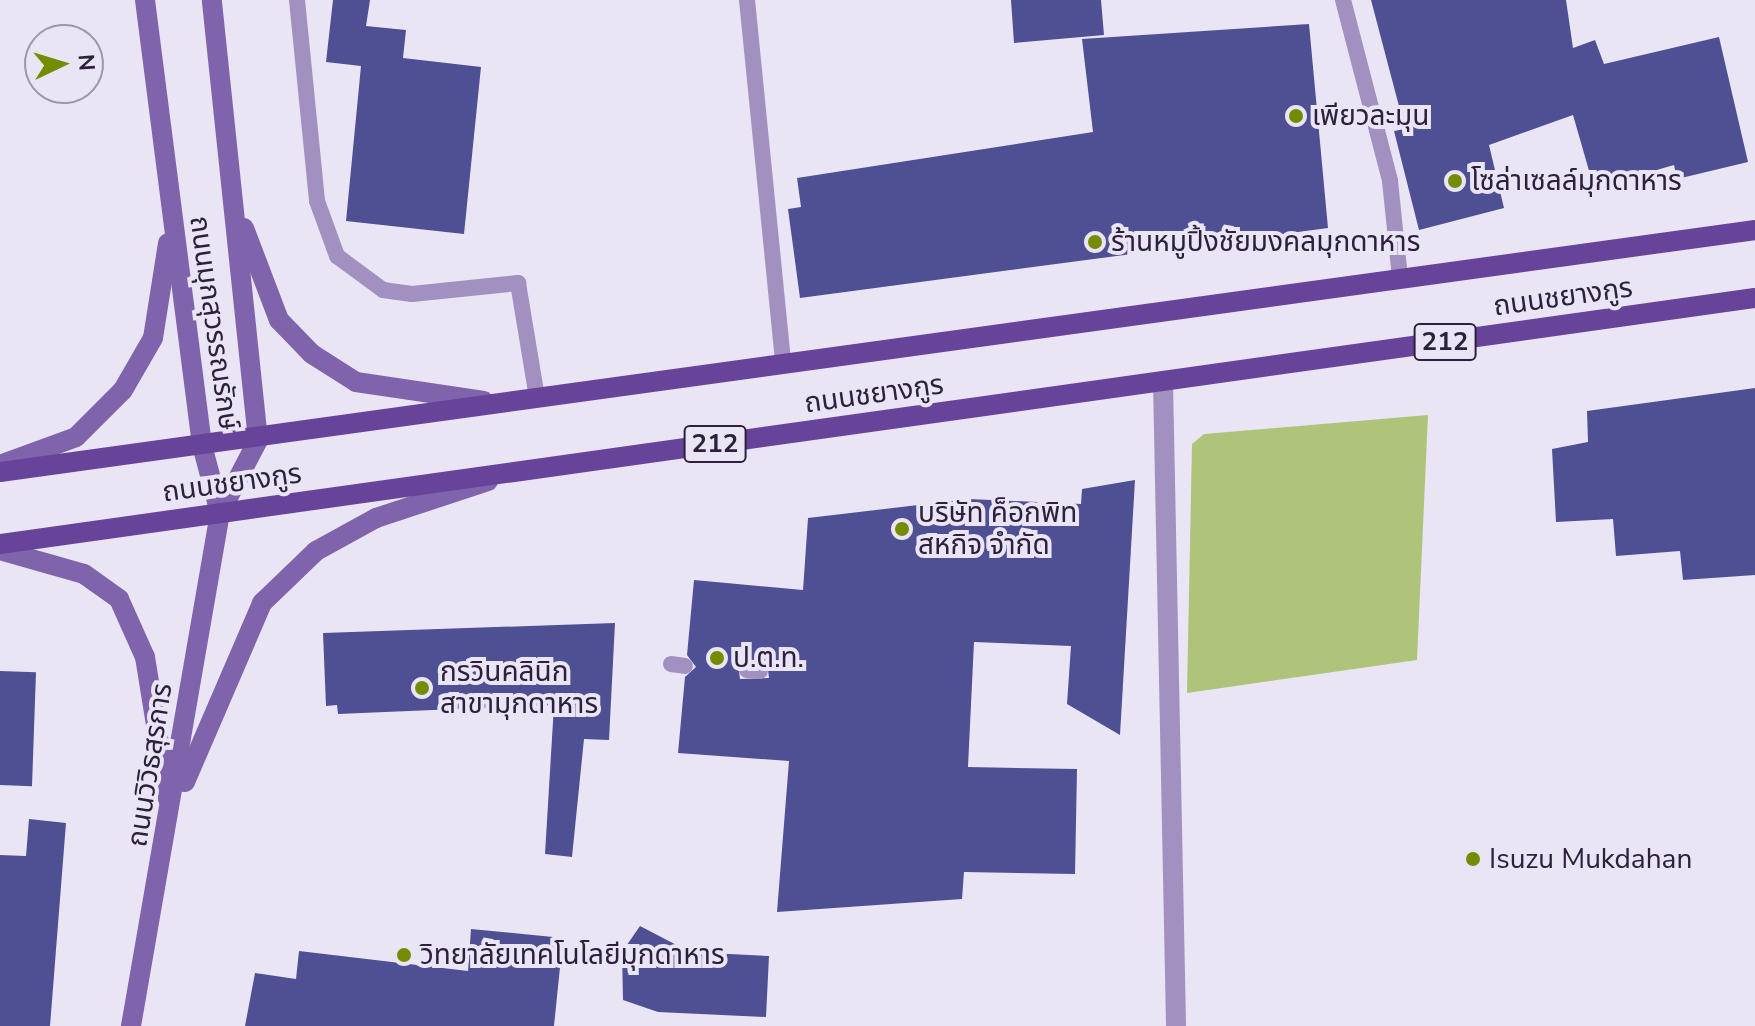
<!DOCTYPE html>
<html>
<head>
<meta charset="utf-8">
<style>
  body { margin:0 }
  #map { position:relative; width:1755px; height:1026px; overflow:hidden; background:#eae5f5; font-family:"Nunito Sans","Noto Sans Thai",sans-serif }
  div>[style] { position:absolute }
  .green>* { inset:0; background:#b0c37b }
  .building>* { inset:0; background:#4f5093; transform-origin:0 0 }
  .service>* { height:16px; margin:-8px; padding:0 8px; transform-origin:8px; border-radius:8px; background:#a290c1 }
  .minor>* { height:20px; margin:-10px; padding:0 10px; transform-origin:10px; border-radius:10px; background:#a290c1 }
  .secondary>* { height:20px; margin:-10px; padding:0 10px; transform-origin:10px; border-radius:10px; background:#8064ab }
  .primary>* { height:20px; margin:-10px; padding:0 10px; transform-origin:10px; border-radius:10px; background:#68439a }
  .dots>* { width:22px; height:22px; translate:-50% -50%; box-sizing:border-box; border:4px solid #eae5f5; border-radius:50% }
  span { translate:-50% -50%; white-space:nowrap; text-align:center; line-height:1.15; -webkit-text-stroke:8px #eae5f5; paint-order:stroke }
  .shield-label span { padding:2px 6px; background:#eae5f5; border:2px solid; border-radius:6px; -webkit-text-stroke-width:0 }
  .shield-label { font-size:26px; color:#2c203d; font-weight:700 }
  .poi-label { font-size:28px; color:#2c203d }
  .left { translate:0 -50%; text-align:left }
  .street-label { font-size:28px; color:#2c203d }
  .north { position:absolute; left:24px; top:24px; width:80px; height:80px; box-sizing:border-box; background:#eae5f5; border:2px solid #9e96ab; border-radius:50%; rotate:86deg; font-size:22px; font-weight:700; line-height:32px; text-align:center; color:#2c203d }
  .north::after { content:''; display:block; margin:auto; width:28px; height:36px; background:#738c00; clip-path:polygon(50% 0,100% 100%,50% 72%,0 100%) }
</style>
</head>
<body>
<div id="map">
  <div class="green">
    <i style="clip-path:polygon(1428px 415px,1417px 660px,1187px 693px,1192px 444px,1204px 434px)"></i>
  </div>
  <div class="building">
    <i style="clip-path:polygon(333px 0,370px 0,366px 26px,406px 30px,403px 58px,481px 67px,464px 234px,346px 221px,361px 66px,326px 62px)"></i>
    <i style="clip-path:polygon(1011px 0,1101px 0,1104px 35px,1014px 43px)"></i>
    <i style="clip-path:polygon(1371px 0,1566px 0,1573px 48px,1595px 40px,1604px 64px,1719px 37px,1748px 162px,1677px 179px,1674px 165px,1594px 188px,1573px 115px,1489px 145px,1504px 208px,1419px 230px,1394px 131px,1405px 129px)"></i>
    <i style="clip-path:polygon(1309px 24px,1328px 228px,800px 298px,788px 209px,801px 207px,797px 178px,1093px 132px,1082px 39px)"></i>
    <i style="clip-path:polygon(1755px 388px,1755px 575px,1683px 580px,1680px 551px,1616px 556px,1613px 519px,1556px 522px,1552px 449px,1588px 442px,1587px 411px)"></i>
    <i style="clip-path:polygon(evenodd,1135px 480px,1120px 735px,1067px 704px,1071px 646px,974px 642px,968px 767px,1077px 769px,1075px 874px,964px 872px,962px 899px,777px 912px,789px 761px,678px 753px,685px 677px,696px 667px,687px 655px,694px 580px,803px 590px,808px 518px,969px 499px,1081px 504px,1082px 489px,1135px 480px,747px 659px,767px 662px,769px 678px,740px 679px,738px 664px,747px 659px)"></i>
    <i style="clip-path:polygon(615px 623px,609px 740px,584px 739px,572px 857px,545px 854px,554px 705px,338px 714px,337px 705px,326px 706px,323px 633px)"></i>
    <i style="left:0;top:671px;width:36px;height:114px;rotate:2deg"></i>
    <i style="clip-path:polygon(29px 819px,66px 823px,50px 1026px,0 1026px,0 855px,26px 856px)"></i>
    <i style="clip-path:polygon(640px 926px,690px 952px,769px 956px,766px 1017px,658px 1012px,623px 1000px,622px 952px)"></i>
    <i style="clip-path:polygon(471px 929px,563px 938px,554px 1026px,245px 1026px,255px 973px,296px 979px,299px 951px,468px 971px)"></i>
  </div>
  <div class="service">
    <i style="left:297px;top:0;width:202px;rotate:84.3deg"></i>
    <i style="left:317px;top:201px;width:59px;rotate:70deg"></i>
    <i style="left:337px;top:256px;width:57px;rotate:36.5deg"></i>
    <i style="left:383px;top:290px;width:29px;rotate:8deg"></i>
    <i style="left:412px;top:294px;width:107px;rotate:-5.9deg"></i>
    <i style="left:518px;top:283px;width:117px;rotate:80.6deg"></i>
    <i style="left:747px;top:0;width:365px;rotate:84.3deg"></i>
    <i style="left:1343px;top:0;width:187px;rotate:75.4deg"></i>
    <i style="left:1390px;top:181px;width:97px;rotate:84.1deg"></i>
    <i style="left:671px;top:664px;width:14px;rotate:8deg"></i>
    <i style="left:747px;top:670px;width:13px;rotate:4deg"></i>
  </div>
  <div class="minor">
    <i style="left:1163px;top:382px;width:644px;rotate:88.84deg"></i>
  </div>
  <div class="secondary">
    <i style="left:145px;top:0;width:449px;rotate:82.7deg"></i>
    <i style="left:202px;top:445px;width:70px;rotate:75.2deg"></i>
    <i style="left:244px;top:228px;width:98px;rotate:69.2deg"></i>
    <i style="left:279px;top:320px;width:47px;rotate:45.9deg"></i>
    <i style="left:312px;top:354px;width:52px;rotate:32.5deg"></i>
    <i style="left:356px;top:382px;width:129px;rotate:8.4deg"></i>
    <i style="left:0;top:465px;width:81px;rotate:-20.2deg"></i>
    <i style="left:76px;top:437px;width:66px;rotate:-45deg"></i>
    <i style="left:123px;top:390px;width:60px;rotate:-60deg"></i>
    <i style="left:153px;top:338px;width:96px;rotate:-81deg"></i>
    <i style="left:0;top:550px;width:87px;rotate:15.9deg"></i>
    <i style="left:84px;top:574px;width:43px;rotate:35.5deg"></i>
    <i style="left:119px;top:599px;width:64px;rotate:65.9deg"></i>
    <i style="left:145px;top:657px;width:144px;rotate:80.8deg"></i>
    <i style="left:185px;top:782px;width:195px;rotate:-66.7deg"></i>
    <i style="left:262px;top:603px;width:75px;rotate:-43.9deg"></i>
    <i style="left:316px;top:551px;width:68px;rotate:-28.8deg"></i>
    <i style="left:376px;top:518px;width:118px;rotate:-18.3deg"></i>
    <i style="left:131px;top:1026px;width:521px;rotate:-80.16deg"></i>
    <i style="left:220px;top:513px;width:82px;rotate:-62.5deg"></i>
    <i style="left:258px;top:440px;width:442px;rotate:-96deg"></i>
  </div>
  <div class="primary">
    <i style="left:0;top:472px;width:1772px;rotate:-7.85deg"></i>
    <i style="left:0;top:544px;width:1772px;rotate:-7.98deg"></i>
  </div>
  <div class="dots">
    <i style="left:1296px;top:116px;background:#738c00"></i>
    <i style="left:1455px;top:181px;background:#738c00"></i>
    <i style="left:1095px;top:242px;background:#738c00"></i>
    <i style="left:902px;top:529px;background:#738c00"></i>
    <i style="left:717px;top:658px;background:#738c00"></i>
    <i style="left:422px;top:688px;background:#738c00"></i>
    <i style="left:1473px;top:859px;background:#738c00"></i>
    <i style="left:404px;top:955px;background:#738c00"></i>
  </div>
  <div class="shield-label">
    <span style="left:1445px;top:342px">212</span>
    <span style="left:715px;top:444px">212</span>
  </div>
  <div class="poi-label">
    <span class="left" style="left:1312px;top:116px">เพียวละมุน</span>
    <span class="left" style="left:1471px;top:181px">โซล่าเซลล์มุกดาหาร</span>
    <span class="left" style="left:1111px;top:242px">ร้านหมูปิ้งชัยมงคลมุกดาหาร</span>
    <span class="left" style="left:918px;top:529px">บริษัท ค็อกพิท<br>สหกิจ จำกัด</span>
    <span class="left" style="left:733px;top:658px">ป.ต.ท.</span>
    <span class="left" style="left:440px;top:688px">กรวินคลินิก<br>สาขามุกดาหาร</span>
    <span class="left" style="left:1489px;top:859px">Isuzu Mukdahan</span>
    <span class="left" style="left:420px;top:955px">วิทยาลัยเทคโนโลยีมุกดาหาร</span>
  </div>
  <div class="street-label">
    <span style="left:1563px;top:297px;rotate:-8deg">ถนนชยางกูร</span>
    <span style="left:214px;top:323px;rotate:82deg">ถนนมุกสุวรรณรักษ์</span>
    <span style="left:874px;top:394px;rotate:-8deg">ถนนชยางกูร</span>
    <span style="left:232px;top:483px;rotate:-8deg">ถนนชยางกูร</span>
    <span style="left:150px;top:765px;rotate:-81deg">ถนนวิวิธสุรการ</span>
  </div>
  <div class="north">N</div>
</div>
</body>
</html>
